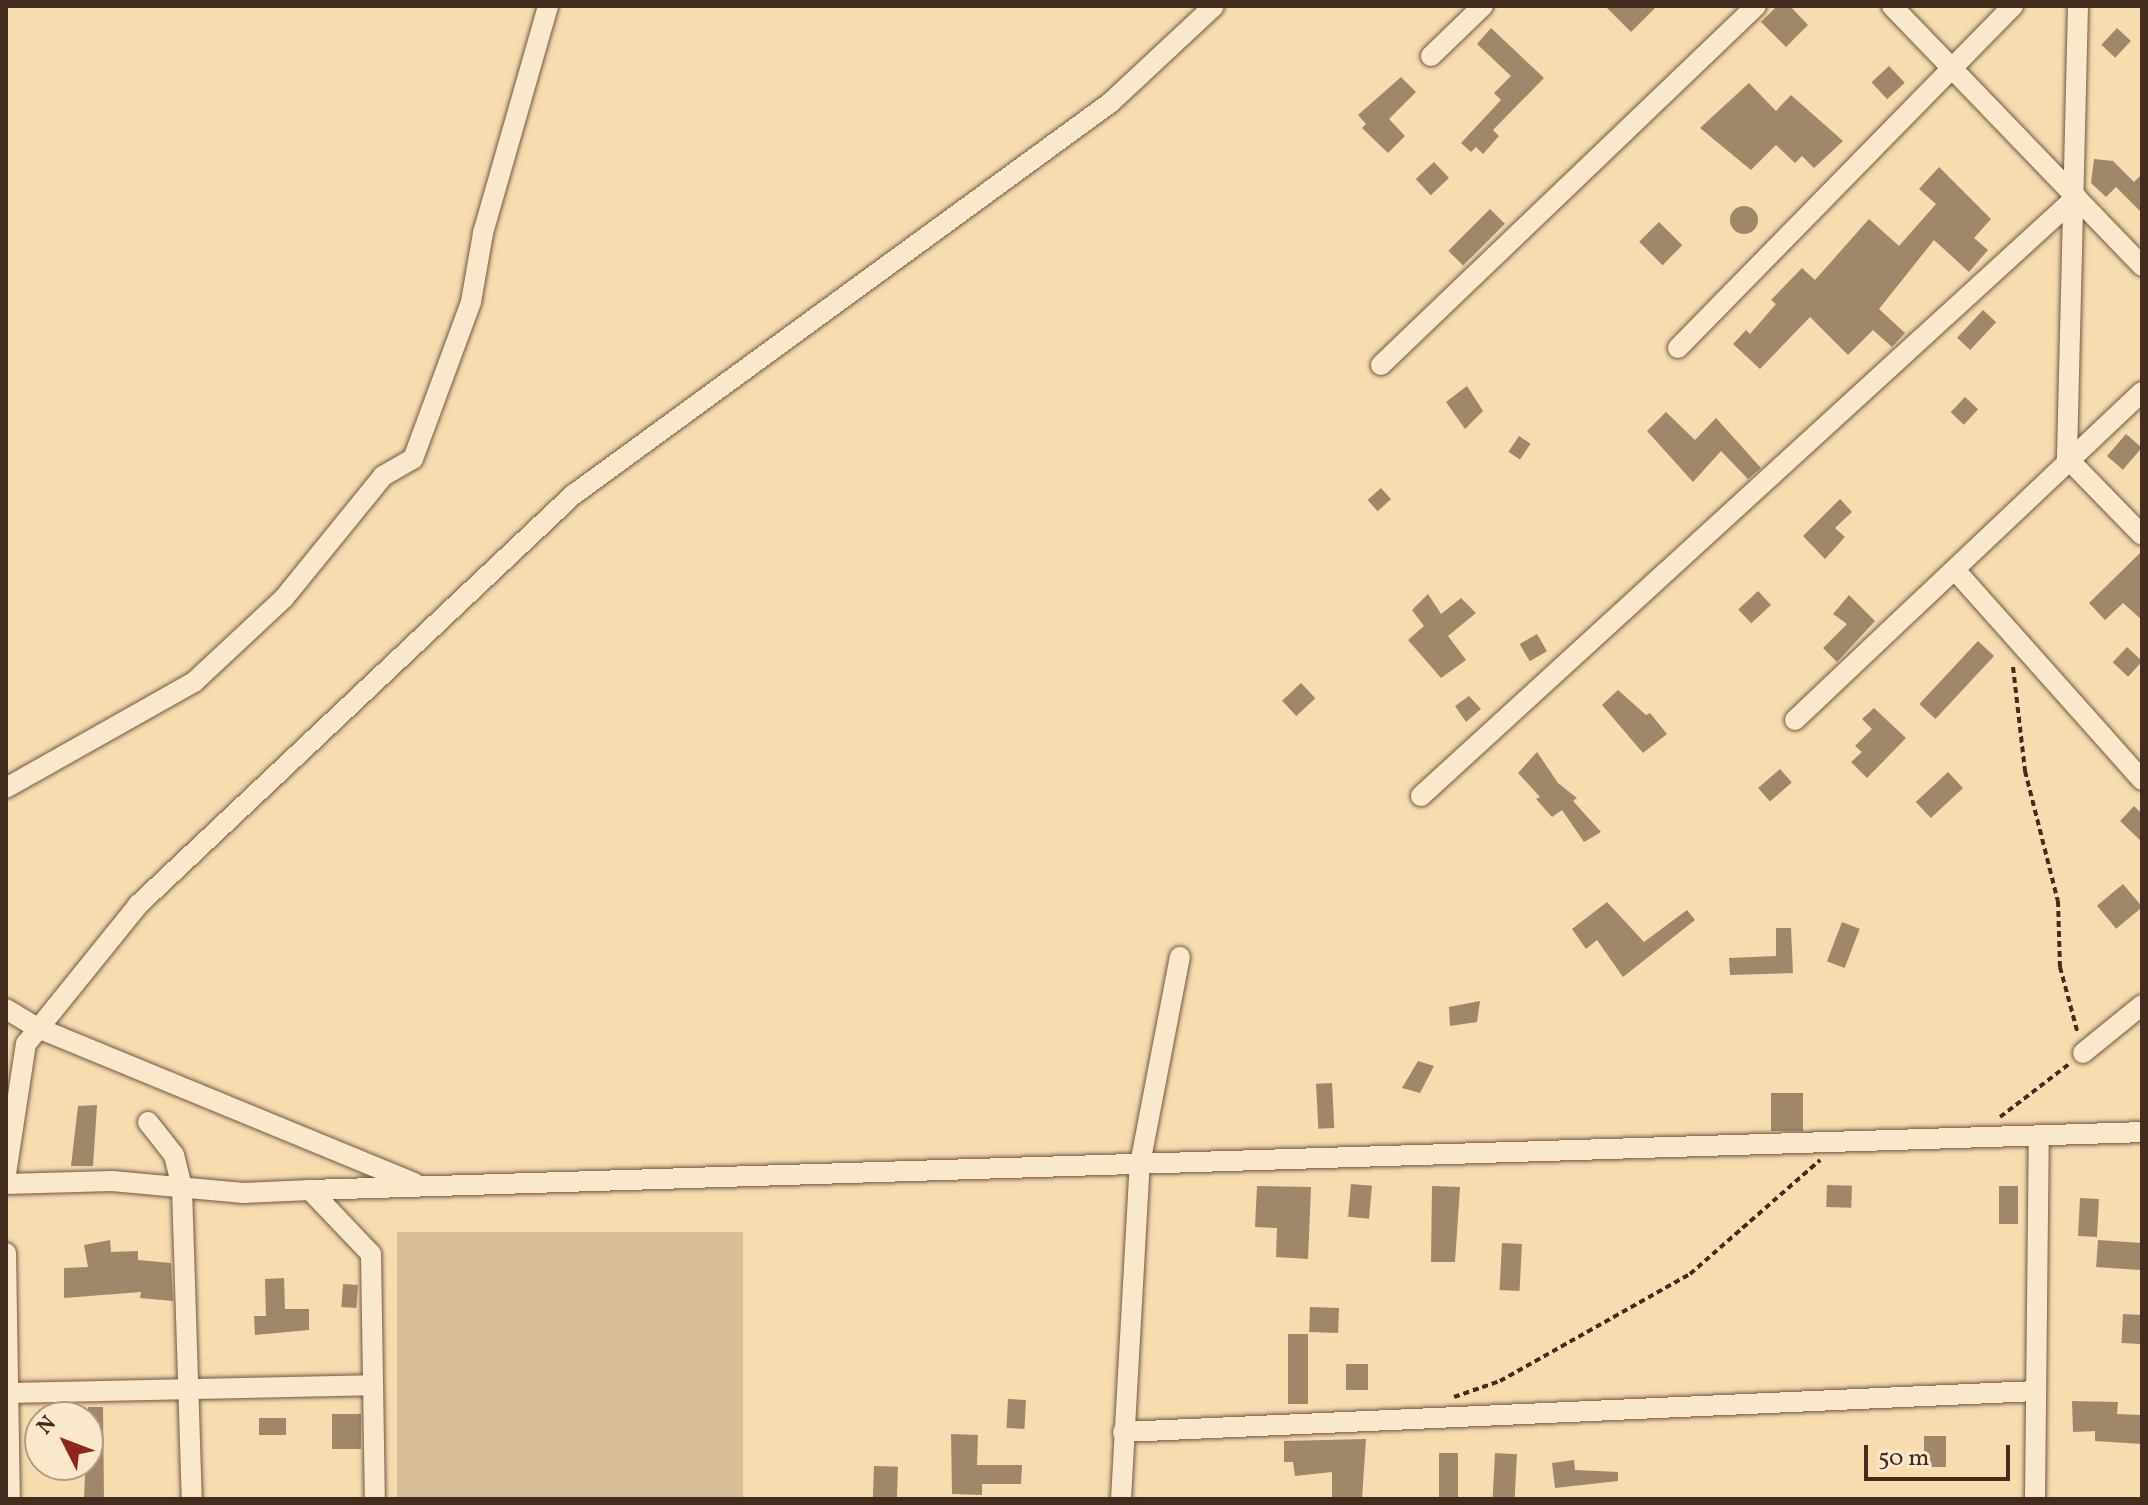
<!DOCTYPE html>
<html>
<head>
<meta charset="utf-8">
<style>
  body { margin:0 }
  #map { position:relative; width:2148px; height:1505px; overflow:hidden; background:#f6dcaf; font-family:Vollkorn,serif }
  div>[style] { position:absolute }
  .green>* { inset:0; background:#d8be96; transform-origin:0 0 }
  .building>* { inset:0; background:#a08769; transform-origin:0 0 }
  .round { border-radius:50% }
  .path>* { height:4px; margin-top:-2px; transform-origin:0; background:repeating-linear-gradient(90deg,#432b1e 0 6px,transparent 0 10px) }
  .roads { filter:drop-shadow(0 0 2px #705742) drop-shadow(0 0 2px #705742) }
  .minor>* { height:20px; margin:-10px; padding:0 10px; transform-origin:10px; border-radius:10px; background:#f9e8cb }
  span { translate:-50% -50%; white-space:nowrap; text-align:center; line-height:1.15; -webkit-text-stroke:6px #f9e8cb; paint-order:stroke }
  .frame { position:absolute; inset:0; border:8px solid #432b1e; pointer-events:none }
  .north { position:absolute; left:24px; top:1401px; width:80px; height:80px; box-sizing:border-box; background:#f9e8cb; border:2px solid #b09c86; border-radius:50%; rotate:312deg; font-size:22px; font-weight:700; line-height:32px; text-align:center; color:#432b1e }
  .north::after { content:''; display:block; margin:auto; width:28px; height:36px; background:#8f2418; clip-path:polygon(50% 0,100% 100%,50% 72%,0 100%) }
  .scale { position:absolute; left:1864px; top:1445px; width:146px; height:36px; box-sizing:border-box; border:4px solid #432b1e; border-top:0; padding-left:10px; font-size:24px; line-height:28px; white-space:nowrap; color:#432b1e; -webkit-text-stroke:6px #f9e8cb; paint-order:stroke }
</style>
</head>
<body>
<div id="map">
  <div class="green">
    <i style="left:743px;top:1232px;width:267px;height:346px;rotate:90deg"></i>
  </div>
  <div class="building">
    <i style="clip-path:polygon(1605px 6px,1657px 6px,1631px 32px)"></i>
    <i style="clip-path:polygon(1777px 6px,1790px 6px,1808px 25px,1786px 47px,1761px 22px)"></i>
    <i style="clip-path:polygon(1491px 28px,1544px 78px,1493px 130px,1499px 136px,1483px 154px,1476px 147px,1471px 152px,1461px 143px,1501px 100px,1494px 93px,1511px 76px,1477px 44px)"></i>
    <i style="left:2117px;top:28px;width:19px;height:23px;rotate:43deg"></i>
    <i style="left:1889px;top:66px;width:23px;height:24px;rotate:47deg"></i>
    <i style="clip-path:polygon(1401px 77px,1416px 92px,1389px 119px,1405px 136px,1388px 153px,1362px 128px,1366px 124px,1358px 115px)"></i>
    <i style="clip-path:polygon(1749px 83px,1776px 111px,1791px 95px,1843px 141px,1814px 168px,1802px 156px,1795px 163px,1776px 145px,1751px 170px,1700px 128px)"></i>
    <i style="clip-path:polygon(2094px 159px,2113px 161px,2134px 182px,2142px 174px,2142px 213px,2116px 187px,2106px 197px,2091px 183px)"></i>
    <i style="left:1434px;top:162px;width:22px;height:25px;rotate:47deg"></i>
    <i style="clip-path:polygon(1939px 167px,1991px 219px,1974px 238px,1988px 250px,1969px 272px,1934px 240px,1879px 309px,1905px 333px,1892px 347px,1873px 330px,1848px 355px,1810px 317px,1760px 369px,1733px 344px,1746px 330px,1750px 334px,1776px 304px,1771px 300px,1802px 268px,1815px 280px,1869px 219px,1899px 246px,1936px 204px,1919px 189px)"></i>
    <i class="round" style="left:1730px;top:206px;width:28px;height:28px"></i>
    <i style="left:1490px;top:209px;width:21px;height:59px;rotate:45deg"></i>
    <i style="left:1659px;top:222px;width:33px;height:28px;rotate:45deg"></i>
    <i style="left:1983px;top:310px;width:18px;height:38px;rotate:43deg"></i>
    <i style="clip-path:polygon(1467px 386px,1483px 411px,1465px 429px,1446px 402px)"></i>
    <i style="left:1965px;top:397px;width:18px;height:21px;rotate:43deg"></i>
    <i style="clip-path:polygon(1666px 412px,1695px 440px,1716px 418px,1761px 468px,1748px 479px,1721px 451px,1693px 482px,1647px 431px)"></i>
    <i style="left:2126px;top:434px;width:21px;height:29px;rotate:41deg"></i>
    <i style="left:1519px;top:436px;width:14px;height:19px;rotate:34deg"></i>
    <i style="left:1381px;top:488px;width:15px;height:18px;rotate:48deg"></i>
    <i style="clip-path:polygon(1840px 499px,1852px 512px,1835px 528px,1845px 537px,1825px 559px,1803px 536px)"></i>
    <i style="clip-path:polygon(2142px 551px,2142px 620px,2123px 603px,2105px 620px,2089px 603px)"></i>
    <i style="left:1758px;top:591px;width:19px;height:27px;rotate:47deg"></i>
    <i style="clip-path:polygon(1428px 594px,1441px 614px,1461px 598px,1476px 613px,1448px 636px,1466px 660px,1441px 678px,1408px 640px,1424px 626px,1412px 610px)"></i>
    <i style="clip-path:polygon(1849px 595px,1875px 621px,1837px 662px,1823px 648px,1847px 624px,1833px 614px)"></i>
    <i style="left:1537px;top:634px;width:20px;height:20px;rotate:60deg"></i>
    <i style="left:1978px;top:641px;width:22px;height:86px;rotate:43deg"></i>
    <i style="left:2127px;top:647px;width:21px;height:21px;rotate:43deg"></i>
    <i style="left:1301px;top:683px;width:21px;height:26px;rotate:47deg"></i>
    <i style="clip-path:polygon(1618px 690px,1646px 715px,1650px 713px,1667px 734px,1643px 753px,1602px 705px)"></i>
    <i style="clip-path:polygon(1469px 696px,1481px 709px,1466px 722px,1455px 706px)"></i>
    <i style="clip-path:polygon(1874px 708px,1906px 738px,1867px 778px,1851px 762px,1862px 752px,1855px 746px,1872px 729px,1862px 719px)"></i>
    <i style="clip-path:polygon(1537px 752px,1558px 783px,1577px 798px,1573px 801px,1601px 832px,1584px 842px,1562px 810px,1552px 817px,1536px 799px,1540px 797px,1518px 773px)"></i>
    <i style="left:1780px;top:769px;width:18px;height:29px;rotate:49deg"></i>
    <i style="left:1948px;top:772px;width:22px;height:44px;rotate:47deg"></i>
    <i style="clip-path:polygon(2134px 806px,2142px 814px,2142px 842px,2120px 821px)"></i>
    <i style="left:2123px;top:884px;width:30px;height:34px;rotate:50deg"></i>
    <i style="clip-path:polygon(1607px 902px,1644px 942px,1687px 910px,1695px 920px,1623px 977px,1597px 940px,1586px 949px,1572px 929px)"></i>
    <i style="left:1842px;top:922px;width:19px;height:42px;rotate:21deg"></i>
    <i style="clip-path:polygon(1776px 928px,1791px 928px,1793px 973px,1730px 975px,1729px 958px,1776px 956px)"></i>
    <i style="clip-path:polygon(1480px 1001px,1477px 1022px,1450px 1026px,1449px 1007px)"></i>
    <i style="clip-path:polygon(1418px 1061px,1434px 1066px,1420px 1093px,1402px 1088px)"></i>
    <i style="left:1332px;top:1083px;width:45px;height:16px;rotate:87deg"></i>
    <i style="left:1771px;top:1093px;width:32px;height:38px"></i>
    <i style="clip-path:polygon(97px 1105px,93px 1166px,71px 1166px,78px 1106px)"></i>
    <i style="left:1351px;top:1184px;width:21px;height:33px;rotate:5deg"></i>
    <i style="left:1827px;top:1185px;width:25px;height:22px;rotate:2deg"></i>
    <i style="clip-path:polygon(1257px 1186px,1311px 1187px,1308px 1259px,1276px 1257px,1277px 1228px,1255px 1227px)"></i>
    <i style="clip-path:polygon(1432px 1186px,1460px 1187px,1455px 1262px,1431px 1262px)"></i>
    <i style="left:1999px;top:1186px;width:19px;height:38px"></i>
    <i style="left:2080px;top:1198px;width:19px;height:38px;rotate:3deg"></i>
    <i style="clip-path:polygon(110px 1240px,111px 1252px,138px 1251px,138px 1260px,171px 1263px,173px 1301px,140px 1298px,141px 1292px,64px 1298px,64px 1268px,88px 1267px,84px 1245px)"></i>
    <i style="left:2098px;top:1240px;width:44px;height:27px;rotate:4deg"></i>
    <i style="left:1502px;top:1243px;width:20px;height:47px;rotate:3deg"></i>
    <i style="clip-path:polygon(284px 1278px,285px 1309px,309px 1309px,309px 1330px,255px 1335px,254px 1316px,266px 1316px,265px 1279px)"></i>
    <i style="left:343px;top:1284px;width:15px;height:23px;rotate:4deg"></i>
    <i style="left:1310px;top:1307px;width:29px;height:25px;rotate:2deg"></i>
    <i style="left:2123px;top:1314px;width:19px;height:29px;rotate:3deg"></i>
    <i style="left:1288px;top:1334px;width:20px;height:70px"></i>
    <i style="left:1346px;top:1364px;width:22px;height:26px"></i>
    <i style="left:1008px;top:1399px;width:18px;height:29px;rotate:3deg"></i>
    <i style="clip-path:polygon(2072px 1401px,2118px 1402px,2117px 1414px,2142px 1415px,2142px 1444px,2095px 1441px,2095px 1431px,2073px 1432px)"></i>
    <i style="clip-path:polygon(88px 1407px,103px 1407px,104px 1499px,84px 1499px)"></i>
    <i style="left:361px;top:1414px;width:35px;height:29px;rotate:90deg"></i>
    <i style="left:286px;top:1418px;width:17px;height:27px;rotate:90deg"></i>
    <i style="clip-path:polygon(951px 1434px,978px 1435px,977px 1465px,1022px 1465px,1021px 1484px,982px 1484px,982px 1495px,952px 1494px)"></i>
    <i style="left:1924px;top:1436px;width:22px;height:31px"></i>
    <i style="clip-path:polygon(1366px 1439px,1362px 1499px,1332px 1499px,1332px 1472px,1295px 1476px,1293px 1462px,1284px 1462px,1284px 1441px)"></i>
    <i style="left:1439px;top:1453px;width:19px;height:46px"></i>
    <i style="left:1495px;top:1453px;width:22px;height:46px;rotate:3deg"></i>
    <i style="clip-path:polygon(1574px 1460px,1575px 1470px,1618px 1472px,1618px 1481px,1555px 1488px,1552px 1463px)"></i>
    <i style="left:874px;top:1466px;width:24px;height:33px;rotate:2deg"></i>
  </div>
  <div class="path">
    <i style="left:2013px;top:667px;width:105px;rotate:83.4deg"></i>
    <i style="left:2025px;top:771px;width:134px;rotate:75.8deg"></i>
    <i style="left:2058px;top:901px;width:66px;rotate:88.3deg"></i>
    <i style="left:2060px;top:967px;width:69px;rotate:75deg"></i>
    <i style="left:2000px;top:1117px;width:87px;rotate:-37.5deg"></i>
    <i style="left:1454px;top:1397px;width:49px;rotate:-19.2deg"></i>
    <i style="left:1500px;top:1381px;width:218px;rotate:-29.4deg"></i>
    <i style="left:1690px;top:1274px;width:173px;rotate:-41.2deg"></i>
  </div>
  <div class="roads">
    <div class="minor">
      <i style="left:1892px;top:6px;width:361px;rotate:46.1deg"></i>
      <i style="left:2078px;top:6px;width:452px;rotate:91.4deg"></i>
      <i style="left:2067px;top:458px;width:107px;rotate:45.8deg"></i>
      <i style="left:1431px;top:56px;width:72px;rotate:-43.9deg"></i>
      <i style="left:1678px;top:348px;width:479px;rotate:-45.6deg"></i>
      <i style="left:1381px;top:365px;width:519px;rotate:-43.75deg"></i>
      <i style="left:1955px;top:570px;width:281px;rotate:48.3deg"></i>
      <i style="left:1795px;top:720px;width:477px;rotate:-43.4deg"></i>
      <i style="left:6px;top:788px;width:216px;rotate:-29.4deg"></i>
      <i style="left:194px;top:682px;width:123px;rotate:-43deg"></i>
      <i style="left:284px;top:598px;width:157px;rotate:-50.9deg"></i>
      <i style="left:383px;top:476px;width:34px;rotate:-30deg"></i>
      <i style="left:413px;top:459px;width:167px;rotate:-69.7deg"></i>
      <i style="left:471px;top:302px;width:70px;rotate:-80.1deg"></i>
      <i style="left:483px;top:233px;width:236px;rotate:-74deg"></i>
      <i style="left:1421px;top:796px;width:888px;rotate:-42.44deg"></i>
      <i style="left:6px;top:1009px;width:37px;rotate:31deg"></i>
      <i style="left:38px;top:1028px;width:407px;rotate:22.4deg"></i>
      <i style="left:2083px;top:1053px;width:76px;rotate:-39.1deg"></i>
      <i style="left:148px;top:1122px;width:42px;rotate:51.8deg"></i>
      <i style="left:174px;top:1155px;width:34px;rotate:76deg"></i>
      <i style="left:182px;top:1188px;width:311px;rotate:88.2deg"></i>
      <i style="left:6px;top:1174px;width:132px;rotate:-81.3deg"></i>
      <i style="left:26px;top:1044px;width:179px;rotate:-51.1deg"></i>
      <i style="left:138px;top:905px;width:598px;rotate:-43.31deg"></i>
      <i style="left:573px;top:495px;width:665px;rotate:-36.13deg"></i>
      <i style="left:1110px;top:103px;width:142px;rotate:-43deg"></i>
      <i style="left:6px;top:1184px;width:106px;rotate:-1.6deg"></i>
      <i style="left:112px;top:1181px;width:132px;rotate:5.2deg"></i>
      <i style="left:243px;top:1193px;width:67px;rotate:-2.6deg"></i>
      <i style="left:310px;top:1190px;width:88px;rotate:46.4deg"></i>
      <i style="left:371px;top:1254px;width:245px;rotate:89.1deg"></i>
      <i style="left:310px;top:1190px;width:1833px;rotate:-1.81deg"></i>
      <i style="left:6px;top:1253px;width:246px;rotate:89.1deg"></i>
      <i style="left:6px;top:1393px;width:367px;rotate:-1.2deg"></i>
      <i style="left:1123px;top:1432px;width:914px;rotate:-2.57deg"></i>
      <i style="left:1121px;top:1499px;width:336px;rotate:-86.8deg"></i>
      <i style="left:1140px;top:1164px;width:211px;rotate:-79.1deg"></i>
      <i style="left:2035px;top:1499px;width:363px;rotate:-89.4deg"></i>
    </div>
  </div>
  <div class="frame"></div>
  <div class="north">N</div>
  <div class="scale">50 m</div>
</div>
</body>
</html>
